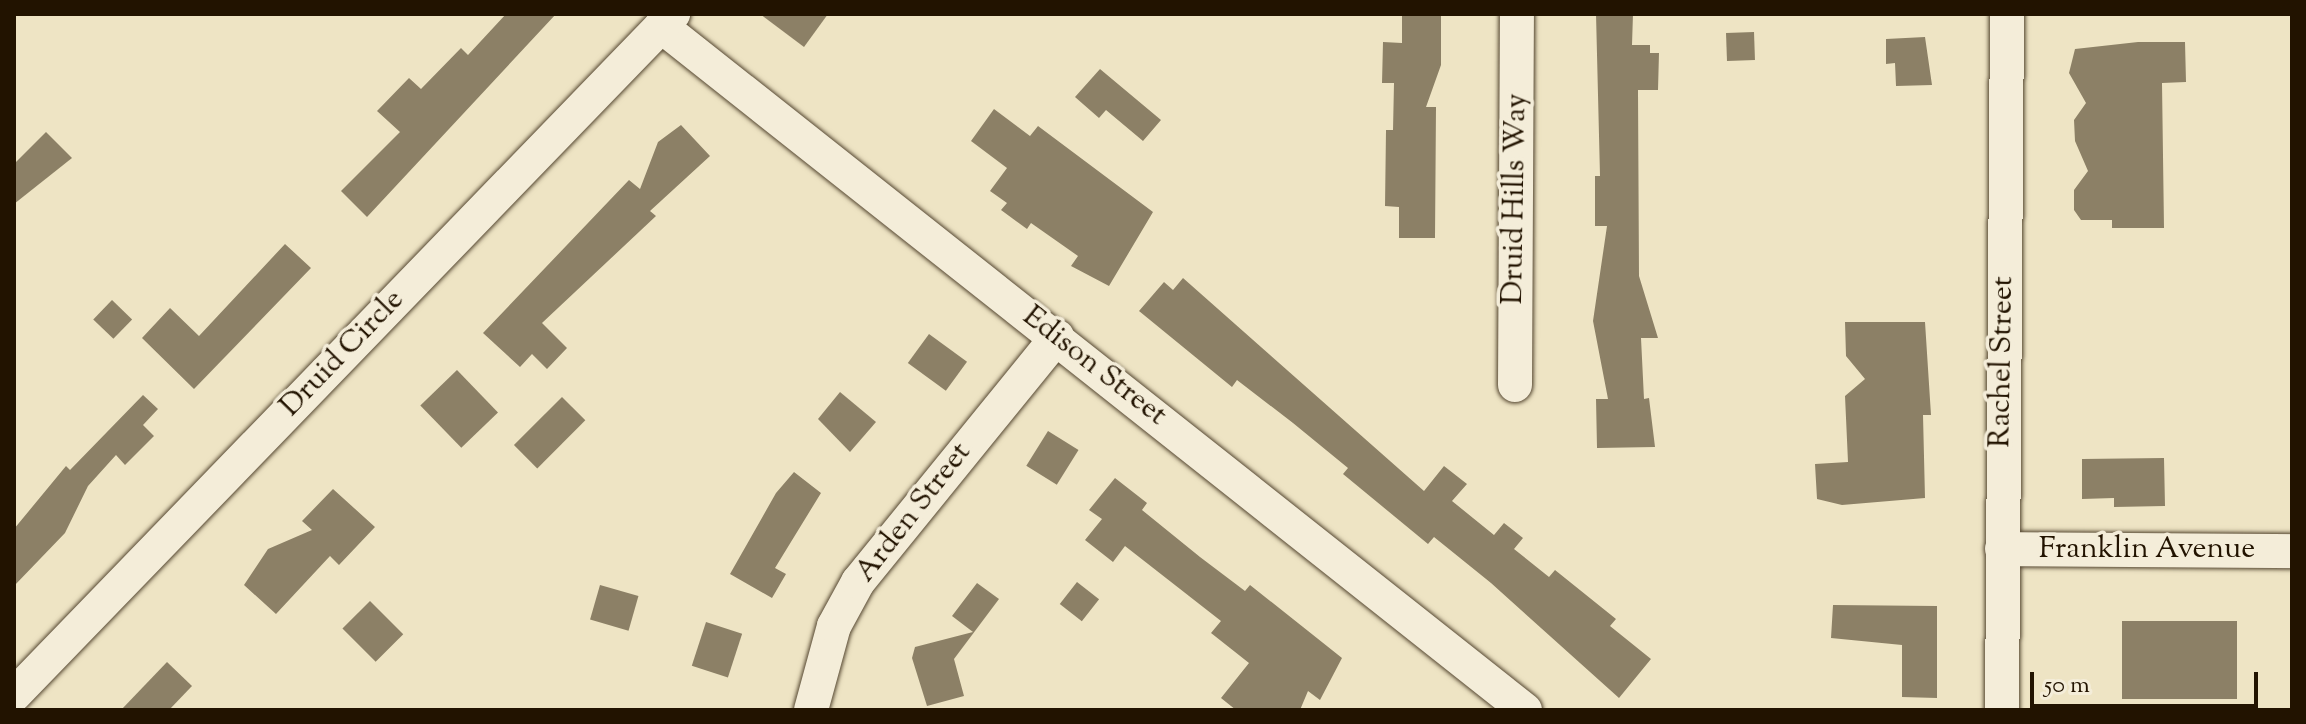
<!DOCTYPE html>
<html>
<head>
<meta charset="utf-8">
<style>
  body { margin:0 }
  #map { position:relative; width:2306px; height:724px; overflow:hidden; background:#eee4c4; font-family:"Sorts Mill Goudy",serif }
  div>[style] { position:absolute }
  .building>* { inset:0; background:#8c8066; transform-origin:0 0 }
  .roads { filter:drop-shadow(0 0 2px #554731) drop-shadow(0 0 2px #554731) }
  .minor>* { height:34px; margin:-17px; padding:0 17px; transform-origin:17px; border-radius:17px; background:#f4edd9 }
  span { translate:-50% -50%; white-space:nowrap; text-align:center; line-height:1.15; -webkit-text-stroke:7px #f4edd9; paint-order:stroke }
  .street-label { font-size:30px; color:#221300 }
  .frame { position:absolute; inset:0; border:16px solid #221300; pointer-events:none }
  .scale { position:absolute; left:2030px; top:672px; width:228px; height:36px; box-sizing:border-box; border:4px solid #221300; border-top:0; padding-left:10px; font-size:24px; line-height:28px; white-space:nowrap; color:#221300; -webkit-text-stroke:6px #f4edd9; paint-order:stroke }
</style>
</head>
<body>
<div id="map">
  <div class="building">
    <i style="clip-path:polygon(506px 14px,556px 14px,367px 217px,341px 191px,400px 132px,377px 111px,409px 78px,421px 89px,461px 48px,468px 55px)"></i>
    <i style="clip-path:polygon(760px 14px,828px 14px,804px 47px)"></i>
    <i style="clip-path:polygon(1402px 14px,1441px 14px,1441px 65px,1426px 107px,1436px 107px,1435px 238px,1399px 238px,1399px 207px,1385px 206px,1386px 130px,1393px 130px,1394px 83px,1382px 83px,1383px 42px,1402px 43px)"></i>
    <i style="clip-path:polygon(1596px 14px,1633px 14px,1632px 45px,1650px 45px,1650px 53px,1659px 53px,1658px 90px,1638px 90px,1639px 276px,1658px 338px,1641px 338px,1644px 399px,1649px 398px,1655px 447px,1597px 448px,1596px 399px,1608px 399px,1593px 321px,1607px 226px,1595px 226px,1595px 176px,1600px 176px)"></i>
    <i style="left:1754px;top:32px;width:28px;height:28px;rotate:88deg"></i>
    <i style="clip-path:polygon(1925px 37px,1932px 85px,1896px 86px,1895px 63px,1886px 64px,1886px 39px)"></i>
    <i style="clip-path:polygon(2138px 42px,2185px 42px,2186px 82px,2162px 83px,2164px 228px,2112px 228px,2112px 220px,2081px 220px,2074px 210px,2074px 190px,2088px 171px,2075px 141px,2074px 120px,2086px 103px,2069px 73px,2075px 49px)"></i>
    <i style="clip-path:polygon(1100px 69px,1161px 120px,1143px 141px,1106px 110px,1099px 118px,1075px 97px)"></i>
    <i style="clip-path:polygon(994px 109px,1030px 136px,1038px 126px,1153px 212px,1109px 286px,1071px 266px,1078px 256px,1031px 223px,1027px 229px,1001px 210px,1007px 203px,990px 191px,1007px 168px,971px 141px)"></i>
    <i style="clip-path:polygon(681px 125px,710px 156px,650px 211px,656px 216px,542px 323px,567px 348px,547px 369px,532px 354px,520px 367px,483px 333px,629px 180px,640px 189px,658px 142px)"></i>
    <i style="clip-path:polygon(46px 132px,72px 158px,14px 204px,14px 164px)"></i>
    <i style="clip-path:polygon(285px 244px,311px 268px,194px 389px,142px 338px,170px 308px,199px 336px)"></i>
    <i style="clip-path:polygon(1183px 278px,1424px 491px,1444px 466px,1467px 484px,1452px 501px,1494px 535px,1504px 523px,1523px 538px,1514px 549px,1549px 577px,1555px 570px,1616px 619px,1610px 626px,1651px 659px,1619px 698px,1491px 583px,1434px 537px,1428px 544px,1343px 474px,1348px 468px,1293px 423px,1237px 380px,1232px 387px,1139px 311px,1164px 282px,1173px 290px)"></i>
    <i style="left:112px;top:300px;width:28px;height:27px;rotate:44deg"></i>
    <i style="clip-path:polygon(1845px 322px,1925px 322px,1931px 415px,1923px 415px,1925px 498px,1842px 505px,1817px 499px,1815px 464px,1848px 462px,1845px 396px,1865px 379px,1846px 356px)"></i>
    <i style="left:929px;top:334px;width:47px;height:36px;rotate:36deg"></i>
    <i style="left:457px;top:370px;width:59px;height:51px;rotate:46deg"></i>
    <i style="clip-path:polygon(840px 392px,876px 422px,850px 452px,818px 419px)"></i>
    <i style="clip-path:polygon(143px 395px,158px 409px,143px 425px,154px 436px,125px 465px,116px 455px,88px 486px,65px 533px,14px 586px,14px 529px,66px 466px,70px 470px)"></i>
    <i style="left:562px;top:397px;width:33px;height:68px;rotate:45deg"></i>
    <i style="left:1048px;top:431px;width:36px;height:41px;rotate:32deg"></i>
    <i style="clip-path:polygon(2164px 458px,2165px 506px,2114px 507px,2114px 498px,2082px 499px,2082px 459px)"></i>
    <i style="clip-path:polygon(794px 472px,821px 493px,775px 568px,786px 574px,772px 598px,730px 574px,776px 493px)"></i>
    <i style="clip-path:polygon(1115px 478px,1147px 503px,1142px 510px,1200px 557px,1245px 591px,1250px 585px,1342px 658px,1320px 700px,1308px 691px,1300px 710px,1236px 710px,1221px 698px,1249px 663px,1211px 633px,1221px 621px,1125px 546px,1113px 562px,1085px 540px,1102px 519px,1089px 510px)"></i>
    <i style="clip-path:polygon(333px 489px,375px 527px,339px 565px,330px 556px,276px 614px,244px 585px,268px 549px,312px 530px,302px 521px)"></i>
    <i style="left:1077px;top:582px;width:28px;height:28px;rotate:38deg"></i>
    <i style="clip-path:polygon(977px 583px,999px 599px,954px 659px,964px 696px,927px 706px,912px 658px,915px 647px,973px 632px,952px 616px)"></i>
    <i style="left:600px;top:585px;width:40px;height:36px;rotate:16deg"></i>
    <i style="left:370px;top:601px;width:47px;height:39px;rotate:45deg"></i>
    <i style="clip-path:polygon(1833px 605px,1937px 606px,1937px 698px,1902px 697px,1902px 645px,1831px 638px)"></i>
    <i style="left:2122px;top:621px;width:115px;height:78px"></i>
    <i style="left:706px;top:622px;width:38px;height:46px;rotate:18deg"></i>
    <i style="clip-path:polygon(167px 662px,192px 686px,169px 710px,121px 710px)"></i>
  </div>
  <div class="roads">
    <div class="minor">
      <i style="left:661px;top:26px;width:1102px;rotate:38.37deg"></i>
      <i style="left:1515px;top:385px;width:371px;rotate:-89.7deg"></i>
      <i style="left:2002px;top:549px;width:290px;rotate:0.4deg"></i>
      <i style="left:14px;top:695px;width:948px;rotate:-45.94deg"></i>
      <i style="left:811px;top:710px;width:87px;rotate:-74.7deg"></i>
      <i style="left:834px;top:626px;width:50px;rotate:-61.4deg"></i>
      <i style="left:858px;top:582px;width:316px;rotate:-50.9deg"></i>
      <i style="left:2002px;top:710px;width:696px;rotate:-89.59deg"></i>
    </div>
  </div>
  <div class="street-label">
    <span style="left:1516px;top:199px;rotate:-89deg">Druid Hills Way</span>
    <span style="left:343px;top:354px;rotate:-46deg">Druid Circle</span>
    <span style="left:2003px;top:362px;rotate:-89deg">Rachel Street</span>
    <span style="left:1094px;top:367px;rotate:38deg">Edison Street</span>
    <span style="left:914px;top:513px;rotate:-52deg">Arden Street</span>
    <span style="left:2147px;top:550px">Franklin Avenue</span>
  </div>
  <div class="frame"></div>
  <div class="scale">50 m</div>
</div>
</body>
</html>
